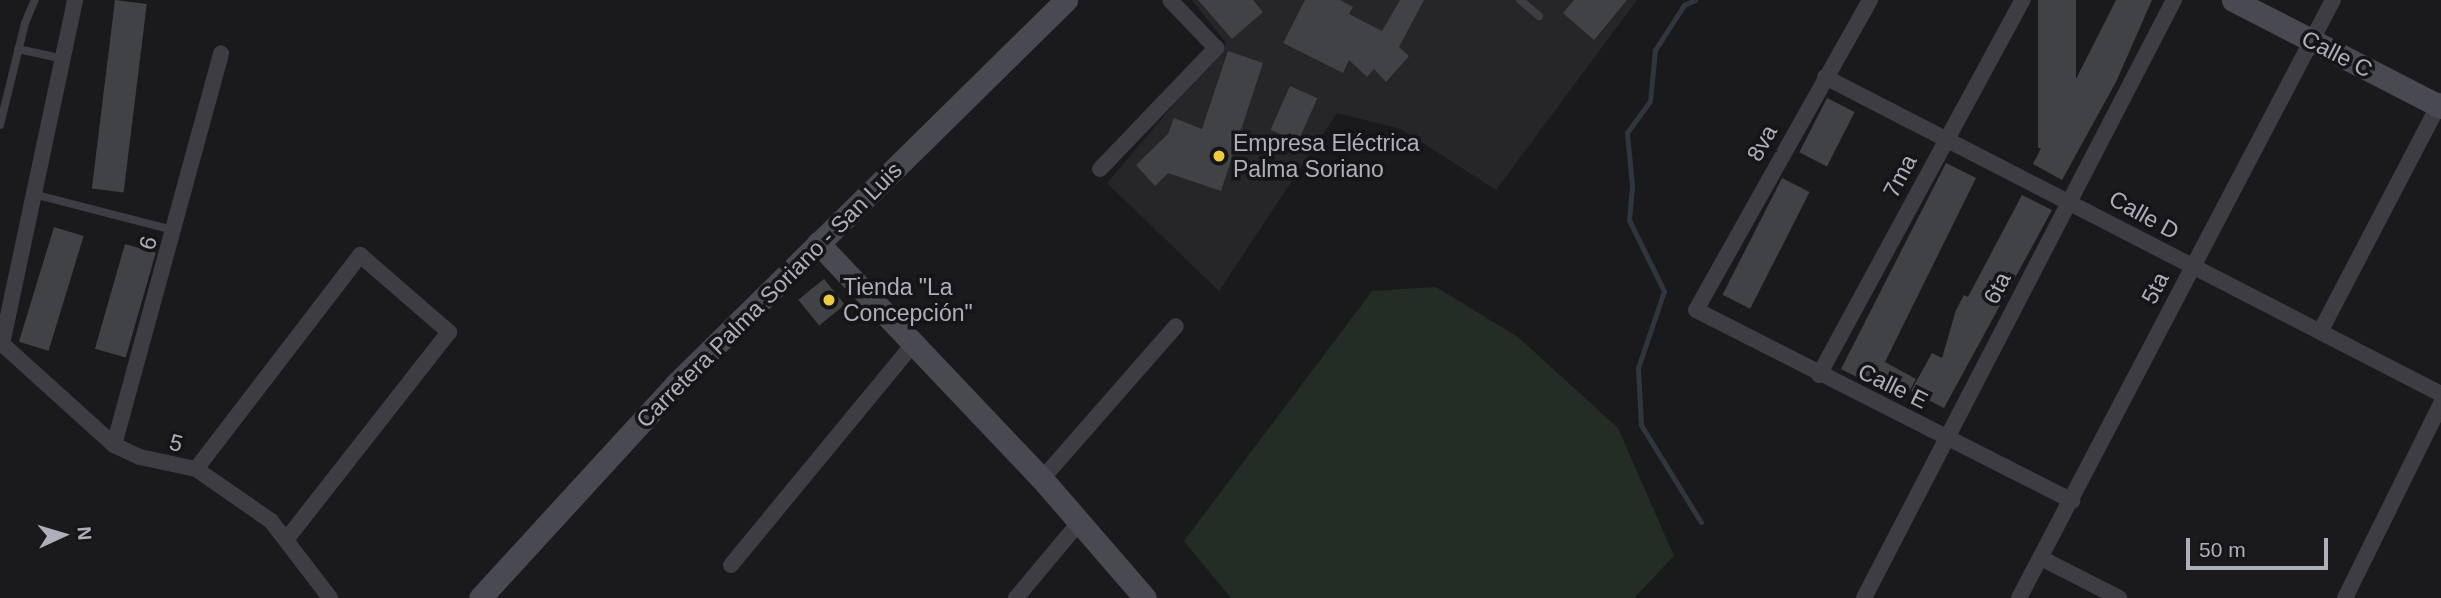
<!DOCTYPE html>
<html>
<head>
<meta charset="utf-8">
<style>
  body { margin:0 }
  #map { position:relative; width:2441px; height:598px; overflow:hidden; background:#1a1a1c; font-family:Helvetica,sans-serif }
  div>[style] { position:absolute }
  .built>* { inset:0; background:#262629 }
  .green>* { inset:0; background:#242c26 }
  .stream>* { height:5px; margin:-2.5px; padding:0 2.5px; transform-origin:2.5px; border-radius:2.5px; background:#303640 }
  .building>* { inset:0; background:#414246; transform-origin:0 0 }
  .lane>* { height:8px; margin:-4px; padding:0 4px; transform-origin:4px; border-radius:4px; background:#3d3d43 }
  .street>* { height:16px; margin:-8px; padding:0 8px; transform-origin:8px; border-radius:8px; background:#3d3d43 }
  .secondary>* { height:23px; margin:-11.5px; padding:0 11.5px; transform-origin:11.5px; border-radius:11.5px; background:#494a51 }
  .dots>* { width:19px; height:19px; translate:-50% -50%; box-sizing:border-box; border:4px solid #151517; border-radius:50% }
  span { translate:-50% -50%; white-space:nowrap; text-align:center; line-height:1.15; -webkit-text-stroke:7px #151517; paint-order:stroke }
  .street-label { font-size:23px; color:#adafbb }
  .poi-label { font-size:23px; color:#adafbb }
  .left { translate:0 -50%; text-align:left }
  .north { position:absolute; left:28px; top:500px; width:70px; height:70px; -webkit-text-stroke:5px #151517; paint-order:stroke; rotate:86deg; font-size:19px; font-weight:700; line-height:28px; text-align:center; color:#adafbb }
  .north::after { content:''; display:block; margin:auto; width:24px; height:32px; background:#adafbb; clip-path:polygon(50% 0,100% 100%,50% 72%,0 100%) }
  .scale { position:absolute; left:2186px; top:538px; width:142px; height:32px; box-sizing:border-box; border:4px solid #adafbb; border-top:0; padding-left:9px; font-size:21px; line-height:24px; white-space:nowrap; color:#adafbb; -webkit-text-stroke:5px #151517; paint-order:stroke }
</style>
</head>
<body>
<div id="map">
  <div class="built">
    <i style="clip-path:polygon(1192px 0,1637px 0,1496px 190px,1401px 129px,1337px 113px,1219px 291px,1107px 183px,1226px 43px)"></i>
  </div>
  <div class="green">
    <i style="clip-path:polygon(1436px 287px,1518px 337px,1618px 428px,1674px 556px,1634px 598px,1231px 598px,1184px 541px,1372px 291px)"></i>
  </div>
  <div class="stream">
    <i style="left:1695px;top:0;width:12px;rotate:156deg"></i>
    <i style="left:1684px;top:5px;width:54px;rotate:122.8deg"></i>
    <i style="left:1655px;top:50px;width:51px;rotate:95.6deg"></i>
    <i style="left:1650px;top:101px;width:39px;rotate:126deg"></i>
    <i style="left:1627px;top:133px;width:53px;rotate:84.6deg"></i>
    <i style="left:1632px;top:186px;width:34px;rotate:95deg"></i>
    <i style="left:1629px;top:220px;width:79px;rotate:63.8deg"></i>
    <i style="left:1664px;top:291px;width:81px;rotate:108.7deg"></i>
    <i style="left:1638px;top:368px;width:57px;rotate:87deg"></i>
    <i style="left:1641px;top:425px;width:114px;rotate:58.3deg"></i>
  </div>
  <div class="building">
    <i style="left:115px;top:0;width:32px;height:190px;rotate:7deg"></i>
    <i style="clip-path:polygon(1198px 0,1253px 0,1263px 12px,1232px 39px)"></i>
    <i style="clip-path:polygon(1305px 0,1340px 0,1353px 7px,1349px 14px,1382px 31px,1400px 0,1424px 0,1399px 47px,1409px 56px,1386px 82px,1374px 69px,1367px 77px,1349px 60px,1343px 73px,1283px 43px)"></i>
    <i style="clip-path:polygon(1574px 0,1627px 0,1594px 40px,1563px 13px)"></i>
    <i style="left:2038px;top:0;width:38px;height:148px"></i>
    <i style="clip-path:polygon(2116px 0,2152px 0,2116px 82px,2062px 180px,2033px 164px)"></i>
    <i style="clip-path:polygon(1228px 51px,1263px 63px,1221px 191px,1168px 173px,1155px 186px,1136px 165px,1168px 134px,1174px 118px,1202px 129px)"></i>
    <i style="left:1290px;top:86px;width:30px;height:48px;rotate:24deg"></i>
    <i style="left:1827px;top:98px;width:31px;height:61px;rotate:27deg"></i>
    <i style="clip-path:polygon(1946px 163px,1976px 178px,1885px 362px,1916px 379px,1904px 401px,1841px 369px)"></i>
    <i style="left:1782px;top:178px;width:31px;height:131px;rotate:27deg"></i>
    <i style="clip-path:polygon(2022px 195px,2052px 210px,1944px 408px,1911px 391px,1932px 353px,1942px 358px,1956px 310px,1964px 295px,1968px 297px)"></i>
    <i style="left:54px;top:227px;width:31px;height:120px;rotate:17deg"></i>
    <i style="left:125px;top:244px;width:32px;height:109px;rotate:16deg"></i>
    <i style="left:824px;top:279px;width:33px;height:33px;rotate:51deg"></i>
  </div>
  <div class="lane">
    <i style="left:1520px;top:0;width:25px;rotate:40deg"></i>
    <i style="left:18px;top:49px;width:47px;rotate:12.3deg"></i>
    <i style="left:0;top:125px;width:105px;rotate:-76.2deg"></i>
    <i style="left:25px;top:23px;width:25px;rotate:-67deg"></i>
    <i style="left:37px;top:195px;width:140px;rotate:14.4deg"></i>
  </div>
  <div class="street">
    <i style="left:1870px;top:0;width:355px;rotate:119.3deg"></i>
    <i style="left:1696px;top:310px;width:422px;rotate:26.9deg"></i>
    <i style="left:1825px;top:77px;width:693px;rotate:27.23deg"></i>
    <i style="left:1100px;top:169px;width:168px;rotate:-46.2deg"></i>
    <i style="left:1216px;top:48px;width:66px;rotate:-133.8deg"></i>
    <i style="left:2320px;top:332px;width:261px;rotate:-62.4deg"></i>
    <i style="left:0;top:342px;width:154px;rotate:42.1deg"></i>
    <i style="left:114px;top:445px;width:29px;rotate:25deg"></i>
    <i style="left:140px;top:457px;width:57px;rotate:12.1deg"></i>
    <i style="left:196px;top:469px;width:91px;rotate:34.7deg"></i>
    <i style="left:271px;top:521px;width:97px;rotate:52.5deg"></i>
    <i style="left:2px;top:344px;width:352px;rotate:-78deg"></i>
    <i style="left:1819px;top:375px;width:427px;rotate:-61.5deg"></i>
    <i style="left:114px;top:445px;width:406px;rotate:-74.7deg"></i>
    <i style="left:196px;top:469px;width:270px;rotate:-52.5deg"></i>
    <i style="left:360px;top:255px;width:118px;rotate:40.9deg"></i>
    <i style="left:449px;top:332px;width:264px;rotate:128.1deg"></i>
    <i style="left:1042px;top:479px;width:203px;rotate:-48.8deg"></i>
    <i style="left:2041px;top:558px;width:88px;rotate:27.1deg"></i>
    <i style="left:731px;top:565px;width:289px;rotate:-50.5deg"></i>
    <i style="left:1016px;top:598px;width:95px;rotate:-50.1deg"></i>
    <i style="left:1864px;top:598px;width:674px;rotate:-62.6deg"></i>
    <i style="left:2019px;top:598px;width:675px;rotate:-62.3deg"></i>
    <i style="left:2345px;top:598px;width:216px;rotate:-63.7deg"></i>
  </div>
  <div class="secondary">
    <i style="left:2233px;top:0;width:234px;rotate:27.2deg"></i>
    <i style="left:818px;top:243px;width:325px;rotate:46.5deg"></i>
    <i style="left:1042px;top:479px;width:157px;rotate:49.1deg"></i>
    <i style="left:480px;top:598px;width:289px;rotate:-47.5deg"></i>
    <i style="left:675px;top:385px;width:549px;rotate:-44.56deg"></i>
  </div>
  <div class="dots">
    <i style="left:1219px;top:156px;background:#eccd41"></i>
    <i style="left:829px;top:300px;background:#eccd41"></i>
  </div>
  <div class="street-label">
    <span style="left:2337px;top:54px;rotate:27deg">Calle C</span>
    <span style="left:1762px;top:143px;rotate:-61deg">8va</span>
    <span style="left:1900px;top:176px;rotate:-62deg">7ma</span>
    <span style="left:2144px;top:215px;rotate:29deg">Calle D</span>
    <span style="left:148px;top:243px;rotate:-74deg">6</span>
    <span style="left:1997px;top:288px;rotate:-63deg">6ta</span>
    <span style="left:2155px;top:288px;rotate:-63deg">5ta</span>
    <span style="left:769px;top:295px;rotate:-45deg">Carretera Palma Soriano - San Luis</span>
    <span style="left:1893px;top:386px;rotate:26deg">Calle E</span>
    <span style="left:176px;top:443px;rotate:14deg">5</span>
  </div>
  <div class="poi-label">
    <span class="left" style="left:1233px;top:156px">Empresa Eléctrica<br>Palma Soriano</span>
    <span class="left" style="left:843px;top:300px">Tienda "La<br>Concepción"</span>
  </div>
  <div class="north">N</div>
  <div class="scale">50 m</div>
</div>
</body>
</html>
